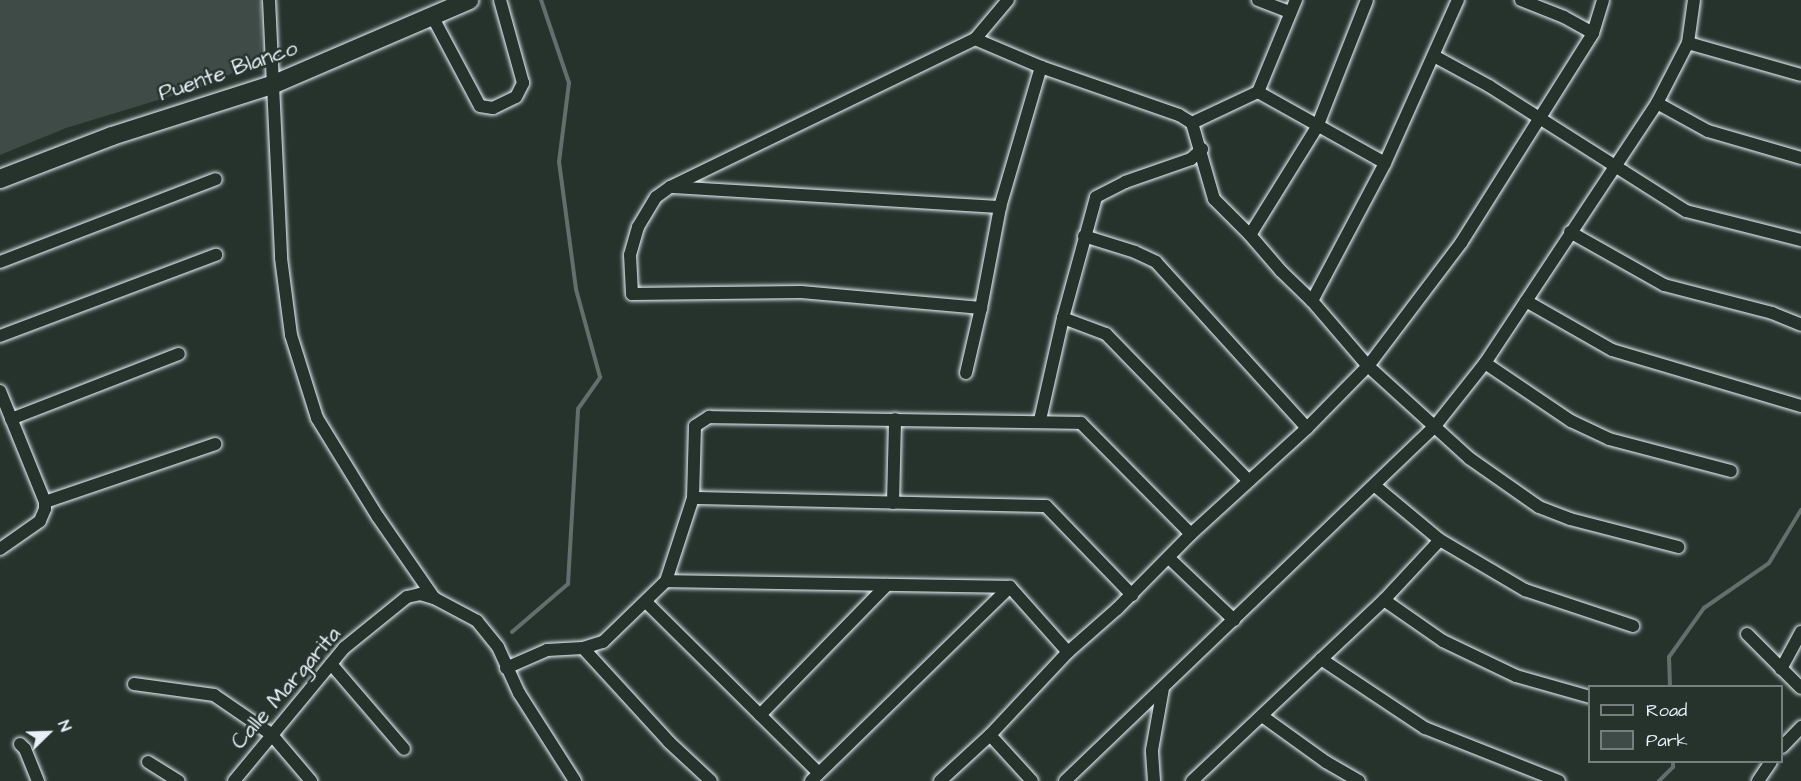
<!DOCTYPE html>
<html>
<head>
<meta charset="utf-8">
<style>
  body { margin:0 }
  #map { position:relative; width:1801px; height:781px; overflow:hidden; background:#26332d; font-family:"Architects Daughter",sans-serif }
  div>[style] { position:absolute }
  .green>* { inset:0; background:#3e4b47 }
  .stream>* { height:4px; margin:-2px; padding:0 2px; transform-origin:2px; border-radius:2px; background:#636f6d }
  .roads { filter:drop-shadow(0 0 2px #e8f1f8) drop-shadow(0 0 2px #e8f1f8) }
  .street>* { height:12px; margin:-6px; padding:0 6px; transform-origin:6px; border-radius:6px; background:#26332d }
  .secondary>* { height:18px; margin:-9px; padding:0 9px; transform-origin:9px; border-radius:9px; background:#26332d }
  span { translate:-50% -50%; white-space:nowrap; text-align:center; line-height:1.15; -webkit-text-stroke:5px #26332d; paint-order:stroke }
  .street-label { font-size:22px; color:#e8f1f8 }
  .legend { position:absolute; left:1588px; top:685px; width:195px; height:78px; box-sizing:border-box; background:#26332d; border:2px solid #747f7e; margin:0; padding:8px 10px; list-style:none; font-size:18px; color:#e8f1f8 }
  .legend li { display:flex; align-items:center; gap:12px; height:30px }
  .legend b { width:30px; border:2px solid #747f7e }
  .north { position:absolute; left:18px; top:703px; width:60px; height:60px; -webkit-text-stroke:4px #26332d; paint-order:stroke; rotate:67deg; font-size:16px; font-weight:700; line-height:24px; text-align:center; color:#e8f1f8 }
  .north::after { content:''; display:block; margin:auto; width:21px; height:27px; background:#e8f1f8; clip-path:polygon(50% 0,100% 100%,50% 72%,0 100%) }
</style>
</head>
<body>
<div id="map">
  <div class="green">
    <i style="clip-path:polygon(0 0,261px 0,261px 57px,214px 83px,66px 128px,0 155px)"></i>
  </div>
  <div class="stream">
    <i style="left:512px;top:632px;width:74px;rotate:-40.6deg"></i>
    <i style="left:568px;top:584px;width:175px;rotate:-86.7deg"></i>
    <i style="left:578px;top:409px;width:39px;rotate:-55deg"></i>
    <i style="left:600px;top:377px;width:91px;rotate:-105.3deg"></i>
    <i style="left:576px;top:289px;width:128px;rotate:-97.6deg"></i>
    <i style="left:559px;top:162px;width:80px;rotate:-82.8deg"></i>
    <i style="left:569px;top:83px;width:88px;rotate:-108.6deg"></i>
    <i style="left:1670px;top:686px;width:29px;rotate:-92deg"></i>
    <i style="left:1669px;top:657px;width:60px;rotate:-54.5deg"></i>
    <i style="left:1704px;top:608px;width:79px;rotate:-34.7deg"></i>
    <i style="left:1769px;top:563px;width:62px;rotate:-58.9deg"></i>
    <i style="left:1659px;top:781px;width:20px;rotate:-45deg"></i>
    <i style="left:1673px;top:767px;width:5px;rotate:-90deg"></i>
  </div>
  <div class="roads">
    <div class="street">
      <i style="left:269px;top:0;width:258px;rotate:87.3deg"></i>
      <i style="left:281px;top:258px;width:78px;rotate:82.6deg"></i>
      <i style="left:291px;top:335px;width:87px;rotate:72.6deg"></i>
      <i style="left:317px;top:418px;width:116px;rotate:58.4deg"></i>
      <i style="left:378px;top:517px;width:98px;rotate:55.3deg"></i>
      <i style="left:434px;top:598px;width:49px;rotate:28.1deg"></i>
      <i style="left:477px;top:621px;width:33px;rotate:51deg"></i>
      <i style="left:498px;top:647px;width:51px;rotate:65.5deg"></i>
      <i style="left:519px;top:693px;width:104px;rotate:57.5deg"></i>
      <i style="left:1008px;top:0;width:51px;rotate:130.2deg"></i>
      <i style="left:975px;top:39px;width:339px;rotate:154.1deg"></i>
      <i style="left:670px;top:187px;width:17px;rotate:144deg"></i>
      <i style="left:656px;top:197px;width:35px;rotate:121deg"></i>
      <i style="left:638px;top:227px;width:29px;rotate:106deg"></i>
      <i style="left:630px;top:255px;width:39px;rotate:87deg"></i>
      <i style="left:632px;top:294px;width:169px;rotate:-0.7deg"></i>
      <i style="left:801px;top:292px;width:181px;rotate:5.1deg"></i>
      <i style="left:981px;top:308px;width:103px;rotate:-79.3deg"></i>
      <i style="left:1000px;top:207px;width:146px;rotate:-73.7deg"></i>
      <i style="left:1258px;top:0;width:34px;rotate:21deg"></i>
      <i style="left:1521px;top:0;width:46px;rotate:21.6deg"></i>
      <i style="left:1564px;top:17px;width:33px;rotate:29deg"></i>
      <i style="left:431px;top:14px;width:104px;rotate:62deg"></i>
      <i style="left:480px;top:106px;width:13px;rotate:9deg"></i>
      <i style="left:493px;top:108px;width:25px;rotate:-26deg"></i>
      <i style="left:516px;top:97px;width:16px;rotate:-63deg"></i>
      <i style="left:523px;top:83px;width:86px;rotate:-105.5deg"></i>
      <i style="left:975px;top:39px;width:72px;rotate:23deg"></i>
      <i style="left:1041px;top:67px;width:146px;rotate:19.2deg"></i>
      <i style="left:1179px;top:115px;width:15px;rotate:32deg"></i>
      <i style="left:1192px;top:123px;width:79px;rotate:73.9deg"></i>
      <i style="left:1214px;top:199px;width:51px;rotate:45deg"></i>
      <i style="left:1250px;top:235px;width:48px;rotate:49.3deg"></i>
      <i style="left:1281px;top:271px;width:43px;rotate:44.1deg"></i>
      <i style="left:1312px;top:301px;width:86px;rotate:49.3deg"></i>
      <i style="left:1368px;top:366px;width:137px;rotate:42.3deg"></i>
      <i style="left:1469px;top:458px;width:85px;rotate:35deg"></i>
      <i style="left:1539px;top:507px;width:33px;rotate:21deg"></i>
      <i style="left:1570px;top:519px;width:112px;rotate:14.5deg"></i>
      <i style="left:1688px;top:43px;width:117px;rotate:15.8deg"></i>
      <i style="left:1434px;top:56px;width:63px;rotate:28.6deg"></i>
      <i style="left:1489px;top:86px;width:233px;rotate:32.4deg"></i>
      <i style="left:1686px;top:211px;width:119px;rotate:14.2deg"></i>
      <i style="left:1258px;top:92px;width:145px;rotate:29.2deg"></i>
      <i style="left:1657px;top:103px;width:58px;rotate:28.8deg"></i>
      <i style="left:1708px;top:131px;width:97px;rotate:16.2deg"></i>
      <i style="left:1192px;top:123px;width:73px;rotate:-25.2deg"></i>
      <i style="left:1258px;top:92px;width:100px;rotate:-67.6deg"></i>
      <i style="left:671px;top:187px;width:330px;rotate:3.5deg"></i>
      <i style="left:1570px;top:232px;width:108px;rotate:29.4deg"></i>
      <i style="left:1664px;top:285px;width:112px;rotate:14.5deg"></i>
      <i style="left:1772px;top:313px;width:31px;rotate:22deg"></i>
      <i style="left:1250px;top:235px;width:127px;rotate:-58.2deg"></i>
      <i style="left:1317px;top:127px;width:136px;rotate:-68.5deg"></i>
      <i style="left:1084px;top:236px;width:53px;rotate:17.4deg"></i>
      <i style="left:1135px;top:252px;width:23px;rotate:25deg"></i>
      <i style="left:1156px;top:262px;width:224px;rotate:47.7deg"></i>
      <i style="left:0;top:262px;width:231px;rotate:-21deg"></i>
      <i style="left:1312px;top:301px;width:156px;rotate:-62.1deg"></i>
      <i style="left:1385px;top:163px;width:179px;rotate:-65.9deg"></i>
      <i style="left:1526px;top:301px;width:99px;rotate:29.7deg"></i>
      <i style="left:1612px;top:350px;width:197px;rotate:16.5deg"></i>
      <i style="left:1063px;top:318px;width:46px;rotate:20.4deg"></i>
      <i style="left:1106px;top:334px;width:205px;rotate:45.8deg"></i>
      <i style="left:0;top:336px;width:231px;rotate:-20.6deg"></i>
      <i style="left:1485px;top:363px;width:104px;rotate:34deg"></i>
      <i style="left:1571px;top:421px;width:42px;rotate:25.3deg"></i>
      <i style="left:1609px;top:439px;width:126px;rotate:14.7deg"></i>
      <i style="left:966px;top:373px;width:67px;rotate:-77deg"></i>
      <i style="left:0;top:391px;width:120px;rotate:67.9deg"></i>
      <i style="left:45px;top:502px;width:7px;rotate:90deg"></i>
      <i style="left:45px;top:509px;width:13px;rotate:113deg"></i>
      <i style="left:40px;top:521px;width:49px;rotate:145deg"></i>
      <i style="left:11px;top:419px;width:180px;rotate:-21.2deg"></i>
      <i style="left:1040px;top:420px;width:105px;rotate:-77.3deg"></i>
      <i style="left:1063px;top:318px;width:125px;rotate:-74.7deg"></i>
      <i style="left:1096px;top:197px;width:33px;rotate:-27deg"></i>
      <i style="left:1125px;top:182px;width:70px;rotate:-19.2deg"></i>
      <i style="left:1191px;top:159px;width:15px;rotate:-42deg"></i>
      <i style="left:1374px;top:485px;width:86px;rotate:39.8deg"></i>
      <i style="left:1440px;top:540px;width:99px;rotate:30.5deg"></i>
      <i style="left:1525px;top:590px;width:114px;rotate:18.4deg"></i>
      <i style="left:693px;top:498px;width:353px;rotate:1.3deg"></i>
      <i style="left:1046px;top:506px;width:124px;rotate:46deg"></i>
      <i style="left:45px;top:502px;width:180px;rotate:-18.8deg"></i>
      <i style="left:893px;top:503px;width:84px;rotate:-88.6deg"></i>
      <i style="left:1169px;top:558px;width:90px;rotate:43.6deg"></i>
      <i style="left:666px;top:581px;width:344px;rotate:1deg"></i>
      <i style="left:1010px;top:587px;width:87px;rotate:48.3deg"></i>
      <i style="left:1384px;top:600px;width:72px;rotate:34.8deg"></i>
      <i style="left:1443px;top:641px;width:81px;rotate:25.6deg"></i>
      <i style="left:1516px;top:676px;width:77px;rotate:15.8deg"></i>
      <i style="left:646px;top:602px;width:243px;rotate:44.7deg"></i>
      <i style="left:1747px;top:634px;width:76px;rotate:45deg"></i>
      <i style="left:583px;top:648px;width:127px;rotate:47.5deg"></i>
      <i style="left:669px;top:742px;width:57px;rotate:42.9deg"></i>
      <i style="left:1321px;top:659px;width:125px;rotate:33.6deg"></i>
      <i style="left:1425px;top:728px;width:144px;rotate:21.6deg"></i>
      <i style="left:331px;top:664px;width:112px;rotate:49.3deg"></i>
      <i style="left:506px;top:668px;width:45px;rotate:-23.7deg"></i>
      <i style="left:547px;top:650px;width:36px;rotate:-3deg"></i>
      <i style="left:583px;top:648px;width:21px;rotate:-17deg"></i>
      <i style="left:603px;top:642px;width:88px;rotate:-44.1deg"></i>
      <i style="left:666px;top:581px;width:87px;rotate:-72deg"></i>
      <i style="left:693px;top:498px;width:72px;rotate:-88.4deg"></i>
      <i style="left:695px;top:426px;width:17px;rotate:-33deg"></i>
      <i style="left:709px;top:417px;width:372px;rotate:0.9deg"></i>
      <i style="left:1081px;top:423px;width:156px;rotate:45.3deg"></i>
      <i style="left:1781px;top:669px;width:42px;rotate:-61.6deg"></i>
      <i style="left:134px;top:684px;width:81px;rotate:7.8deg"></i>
      <i style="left:214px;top:695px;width:69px;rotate:34.4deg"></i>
      <i style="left:271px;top:734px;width:62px;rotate:49.6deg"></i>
      <i style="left:760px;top:715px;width:182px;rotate:-45.7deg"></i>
      <i style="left:1262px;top:716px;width:79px;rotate:35.7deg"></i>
      <i style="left:1326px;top:762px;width:38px;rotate:30deg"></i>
      <i style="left:990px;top:735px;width:62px;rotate:47.6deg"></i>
      <i style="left:20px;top:744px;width:7px;rotate:45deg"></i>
      <i style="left:25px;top:749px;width:35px;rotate:68deg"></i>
      <i style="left:1782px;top:747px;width:28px;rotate:-46deg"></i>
      <i style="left:148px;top:762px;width:36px;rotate:32deg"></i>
      <i style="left:234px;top:781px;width:173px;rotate:-50.4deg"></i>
      <i style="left:344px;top:648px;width:81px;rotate:-39deg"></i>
      <i style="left:407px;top:597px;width:13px;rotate:-13deg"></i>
      <i style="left:420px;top:594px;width:15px;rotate:16deg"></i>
      <i style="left:811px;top:781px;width:278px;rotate:-44.3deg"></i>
      <i style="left:940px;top:781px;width:68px;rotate:-42.6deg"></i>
      <i style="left:990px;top:735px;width:114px;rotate:-46.8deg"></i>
      <i style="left:1068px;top:652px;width:65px;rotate:-41.3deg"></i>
      <i style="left:1117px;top:609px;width:105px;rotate:-45.4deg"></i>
      <i style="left:1191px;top:534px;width:157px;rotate:-42.4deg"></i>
      <i style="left:1307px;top:428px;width:87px;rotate:-45.5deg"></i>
      <i style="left:1368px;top:366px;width:154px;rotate:-52.9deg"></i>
      <i style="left:1461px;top:243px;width:248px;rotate:-57.8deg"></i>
      <i style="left:1593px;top:33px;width:34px;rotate:-73deg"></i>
      <i style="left:1065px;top:781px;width:513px;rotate:-43.81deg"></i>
      <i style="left:1435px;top:426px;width:80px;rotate:-51.6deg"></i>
      <i style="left:1485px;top:363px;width:312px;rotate:-56.5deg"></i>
      <i style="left:1657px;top:103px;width:68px;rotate:-62.7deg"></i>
      <i style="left:1688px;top:43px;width:43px;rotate:-82.1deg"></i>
      <i style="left:1154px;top:781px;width:31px;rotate:-94deg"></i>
      <i style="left:1152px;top:750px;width:63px;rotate:-79.9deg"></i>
      <i style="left:1192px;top:781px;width:264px;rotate:-43.3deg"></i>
      <i style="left:1384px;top:600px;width:82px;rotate:-47deg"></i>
      <i style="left:1758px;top:781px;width:23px;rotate:-56deg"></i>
    </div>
    <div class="secondary">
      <i style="left:0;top:179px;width:120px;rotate:-21deg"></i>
      <i style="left:112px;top:136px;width:168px;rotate:-17.7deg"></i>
      <i style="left:272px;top:85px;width:215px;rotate:-23.3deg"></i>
    </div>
  </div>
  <div class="street-label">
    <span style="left:228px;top:71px;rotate:-19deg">Puente Blanco</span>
    <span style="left:286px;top:688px;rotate:-49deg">Calle Margarita</span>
  </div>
  <ul class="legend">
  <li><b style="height:8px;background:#26332d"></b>Road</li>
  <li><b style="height:16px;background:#3e4b47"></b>Park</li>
  </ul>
  <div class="north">N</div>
</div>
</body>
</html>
